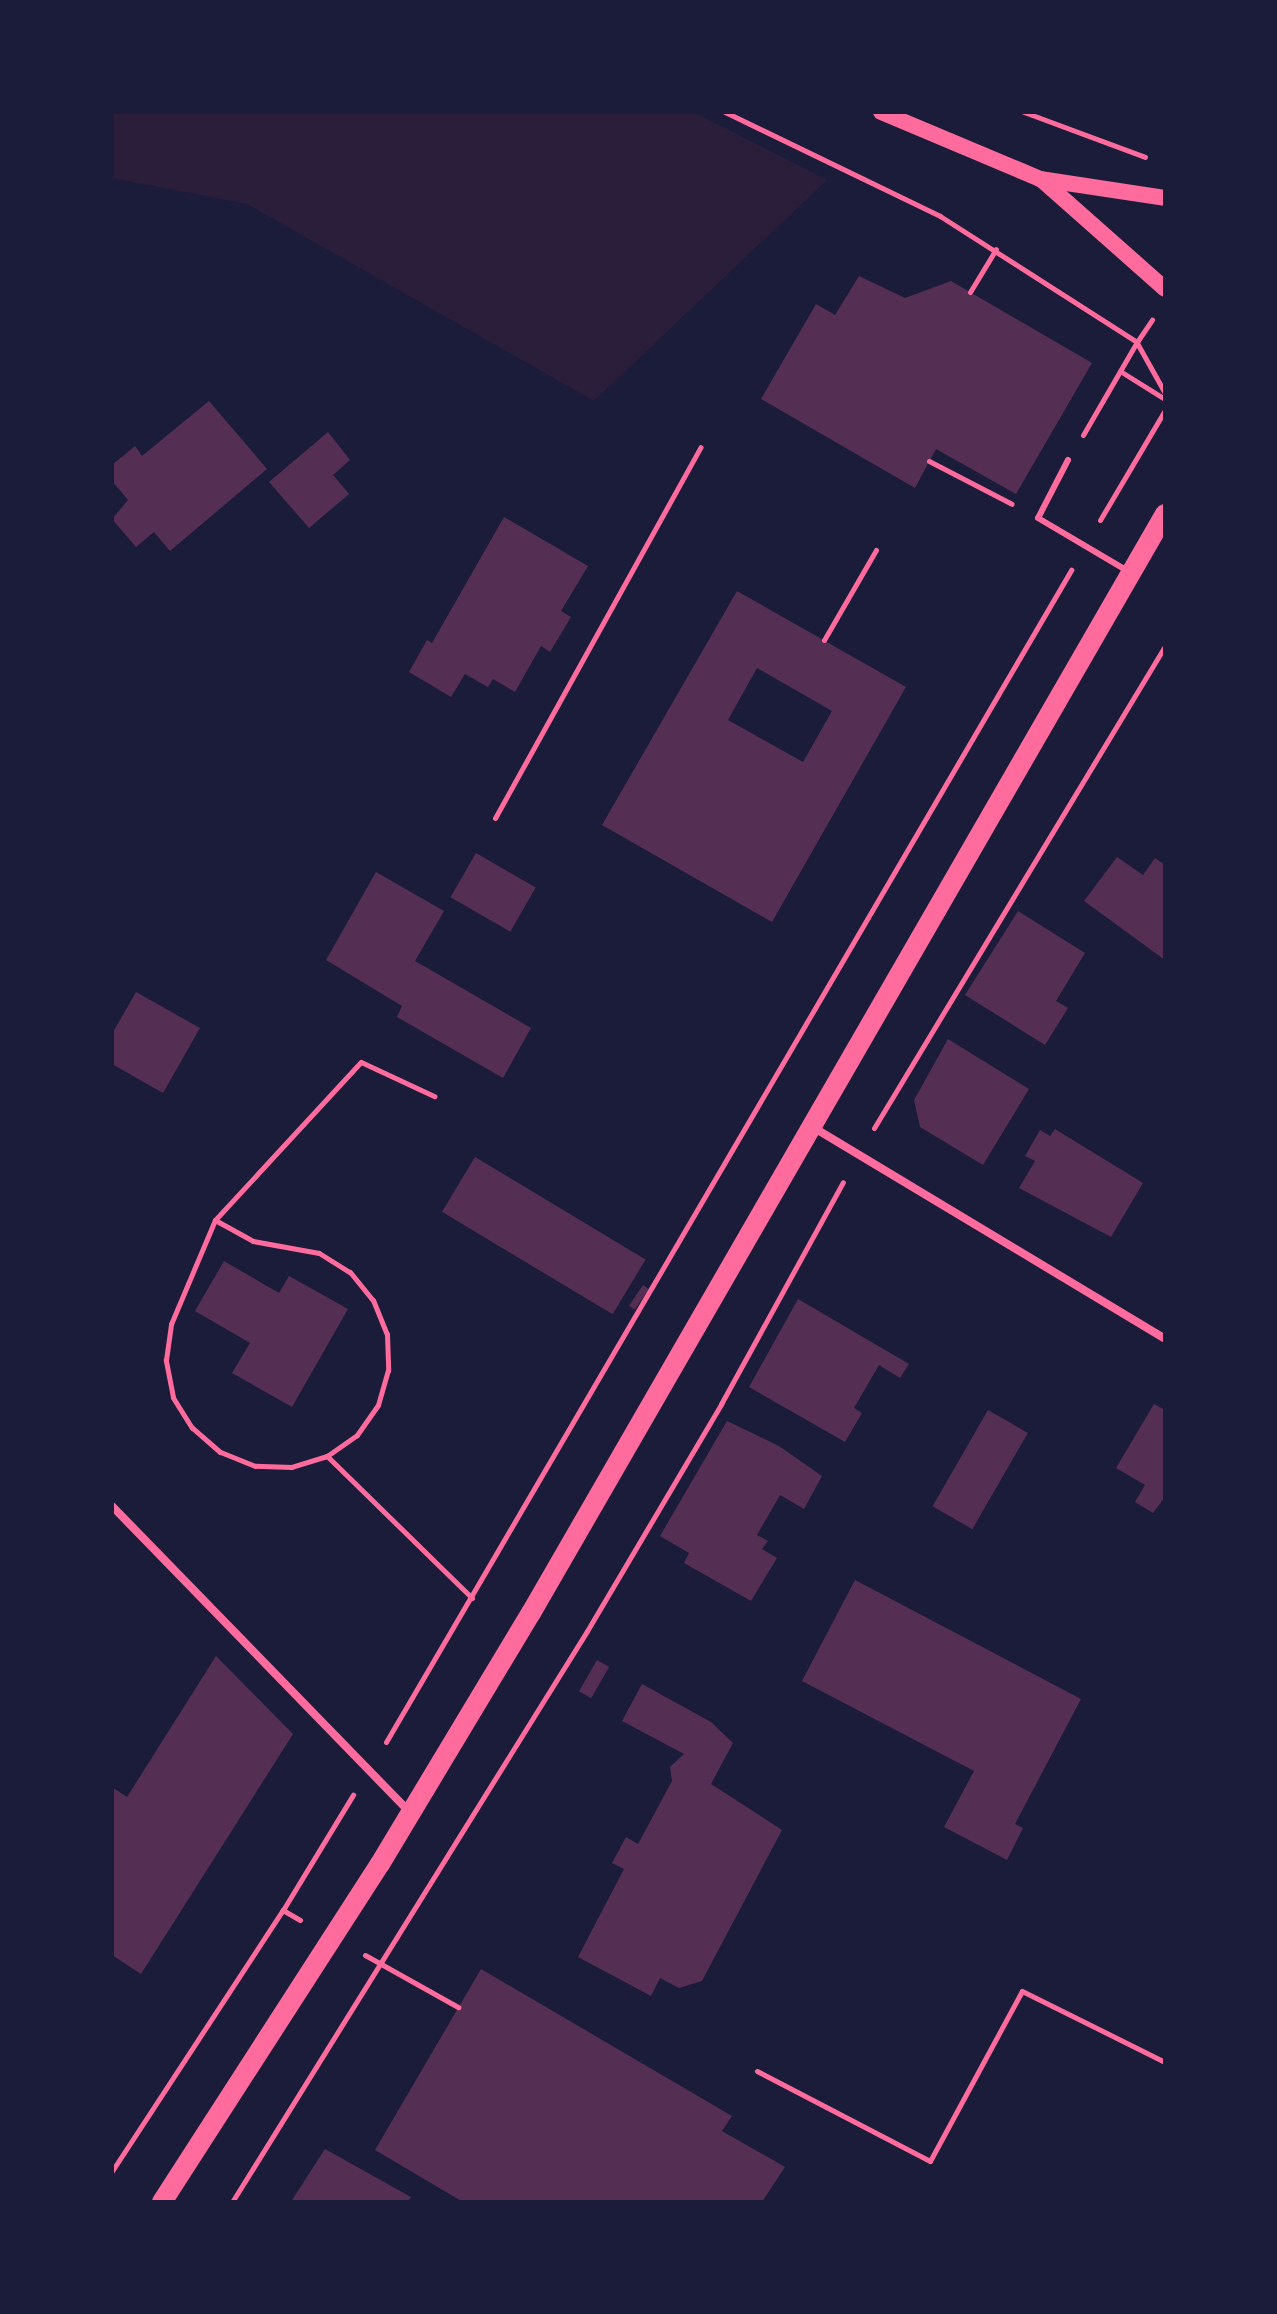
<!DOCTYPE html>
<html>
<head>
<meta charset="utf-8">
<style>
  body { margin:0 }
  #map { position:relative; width:1277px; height:2314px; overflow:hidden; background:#1b1b3a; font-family:"Nunito Sans",sans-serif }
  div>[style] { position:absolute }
  .green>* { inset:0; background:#2a1e3b }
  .building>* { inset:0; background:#542f53; transform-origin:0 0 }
  .path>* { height:5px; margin:-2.5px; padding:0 2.5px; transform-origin:2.5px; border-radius:2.5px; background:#ff6b9d }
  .service>* { height:6px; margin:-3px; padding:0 3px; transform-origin:3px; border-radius:3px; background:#ff6b9d }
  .minor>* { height:8px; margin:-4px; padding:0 4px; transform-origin:4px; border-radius:4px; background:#ff6b9d }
  .secondary>* { height:16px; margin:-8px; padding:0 8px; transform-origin:8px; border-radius:8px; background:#ff6b9d }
  .primary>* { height:20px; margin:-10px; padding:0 10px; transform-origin:10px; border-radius:10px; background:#ff6b9d }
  span { translate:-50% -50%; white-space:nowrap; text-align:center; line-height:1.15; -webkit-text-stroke:6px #1b1b3a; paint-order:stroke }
  .frame { position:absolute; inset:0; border:114px solid #1b1b3a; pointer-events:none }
</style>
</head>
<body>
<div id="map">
  <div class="green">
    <i style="clip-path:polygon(112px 112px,694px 112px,827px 180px,594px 401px,247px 204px,112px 178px)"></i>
  </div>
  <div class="building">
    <i style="clip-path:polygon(859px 276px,905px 298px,951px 281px,1092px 363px,1016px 494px,936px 449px,915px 488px,761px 399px,816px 304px,835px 315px)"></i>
    <i style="clip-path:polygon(209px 401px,267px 469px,170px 551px,154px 532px,136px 547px,112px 519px,128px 500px,112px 481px,112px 465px,135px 446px,142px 456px)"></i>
    <i style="clip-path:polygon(328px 432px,350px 460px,333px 475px,349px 494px,309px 528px,269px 482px)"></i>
    <i style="clip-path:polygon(504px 517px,588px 566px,561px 611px,571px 617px,550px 652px,541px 646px,515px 692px,493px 679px,488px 687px,465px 674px,451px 697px,409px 672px,427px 640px,432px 643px)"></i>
    <i style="clip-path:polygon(evenodd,737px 591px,906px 687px,772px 922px,602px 825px,737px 591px,757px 668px,832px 711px,803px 762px,728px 720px,757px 668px)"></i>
    <i style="left:476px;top:853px;width:69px;height:51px;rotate:30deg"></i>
    <i style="clip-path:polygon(1117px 857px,1143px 875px,1155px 858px,1165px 865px,1165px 960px,1084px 901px)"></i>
    <i style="clip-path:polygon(376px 872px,444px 911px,415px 961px,531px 1028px,503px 1078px,397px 1017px,402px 1006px,326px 960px)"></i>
    <i style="clip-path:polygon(1018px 911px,1085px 953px,1056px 1001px,1068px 1008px,1045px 1045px,965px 995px)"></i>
    <i style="clip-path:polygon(136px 992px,200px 1028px,163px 1093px,112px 1064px,112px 1034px)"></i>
    <i style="clip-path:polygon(948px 1039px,1029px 1089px,983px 1165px,920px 1127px,914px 1100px)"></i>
    <i style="clip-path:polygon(1055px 1129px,1143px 1183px,1111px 1237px,1019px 1188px,1035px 1161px,1025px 1156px,1040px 1130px,1050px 1136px)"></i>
    <i style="left:475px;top:1157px;width:199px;height:64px;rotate:31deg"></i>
    <i style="clip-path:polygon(224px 1261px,279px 1293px,289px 1276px,348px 1309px,292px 1407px,232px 1373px,250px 1343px,195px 1311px)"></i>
    <i style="left:643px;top:1285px;width:7px;height:25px;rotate:34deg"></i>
    <i style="clip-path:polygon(798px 1299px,909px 1364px,900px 1378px,879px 1365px,854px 1408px,862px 1413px,845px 1442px,749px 1387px)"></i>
    <i style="clip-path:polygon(1154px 1404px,1165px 1410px,1165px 1497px,1153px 1513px,1135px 1502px,1145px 1485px,1116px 1468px)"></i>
    <i style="left:988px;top:1410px;width:46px;height:111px;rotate:30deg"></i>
    <i style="clip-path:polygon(727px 1421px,779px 1446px,822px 1476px,804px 1509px,780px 1495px,757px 1535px,768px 1541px,762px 1549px,777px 1558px,751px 1601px,684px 1563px,689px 1553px,660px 1536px)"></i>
    <i style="clip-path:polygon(855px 1580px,1081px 1699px,1015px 1824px,1023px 1828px,1007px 1860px,944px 1827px,974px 1771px,802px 1681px)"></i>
    <i style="clip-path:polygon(216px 1656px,293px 1734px,141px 1974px,112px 1955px,112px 1787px,127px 1797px)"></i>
    <i style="left:597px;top:1660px;width:14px;height:36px;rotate:30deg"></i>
    <i style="clip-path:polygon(642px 1684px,711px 1722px,733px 1743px,711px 1784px,782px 1830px,702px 1981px,679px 1988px,660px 1978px,651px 1996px,578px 1957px,624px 1869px,612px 1863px,626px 1837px,638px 1844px,672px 1781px,670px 1767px,684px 1754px,622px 1721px)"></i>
    <i style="clip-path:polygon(481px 1969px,732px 2116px,722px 2131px,785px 2167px,762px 2202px,463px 2202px,375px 2150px)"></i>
    <i style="clip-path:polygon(325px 2149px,411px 2197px,408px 2202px,268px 2202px,292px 2200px)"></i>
  </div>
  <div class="path">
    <i style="left:725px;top:112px;width:239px;rotate:25.8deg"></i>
    <i style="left:940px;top:216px;width:234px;rotate:32.6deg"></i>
    <i style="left:1137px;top:342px;width:27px;rotate:-56deg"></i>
    <i style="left:1024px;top:112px;width:129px;rotate:20.4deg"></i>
    <i style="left:970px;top:292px;width:50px;rotate:-58.8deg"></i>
    <i style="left:1137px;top:343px;width:57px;rotate:60.8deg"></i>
    <i style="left:1120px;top:371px;width:53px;rotate:31.9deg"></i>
    <i style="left:1083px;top:435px;width:108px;rotate:-59.9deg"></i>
    <i style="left:929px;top:461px;width:93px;rotate:27.4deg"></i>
    <i style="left:1100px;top:520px;width:128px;rotate:-59.4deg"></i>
    <i style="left:824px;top:640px;width:104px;rotate:-60deg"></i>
    <i style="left:495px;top:818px;width:424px;rotate:-61deg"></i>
    <i style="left:874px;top:1128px;width:563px;rotate:-58.88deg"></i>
    <i style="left:215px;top:1220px;width:43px;rotate:28.9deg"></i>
    <i style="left:253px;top:1241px;width:67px;rotate:10.3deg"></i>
    <i style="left:319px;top:1253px;width:36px;rotate:32deg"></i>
    <i style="left:350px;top:1272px;width:36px;rotate:51deg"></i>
    <i style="left:373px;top:1300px;width:37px;rotate:68deg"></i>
    <i style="left:387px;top:1334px;width:36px;rotate:88deg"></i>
    <i style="left:388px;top:1370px;width:36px;rotate:106deg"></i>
    <i style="left:378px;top:1405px;width:37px;rotate:125deg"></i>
    <i style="left:357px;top:1435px;width:37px;rotate:145deg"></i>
    <i style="left:327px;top:1456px;width:37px;rotate:163deg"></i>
    <i style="left:292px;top:1467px;width:37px;rotate:-178deg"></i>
    <i style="left:255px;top:1466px;width:38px;rotate:-158deg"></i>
    <i style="left:220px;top:1452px;width:37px;rotate:-139deg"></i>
    <i style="left:192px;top:1428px;width:36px;rotate:-122deg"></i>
    <i style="left:173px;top:1397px;width:38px;rotate:-101deg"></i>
    <i style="left:166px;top:1360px;width:36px;rotate:-82deg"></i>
    <i style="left:171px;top:1324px;width:113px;rotate:-67.1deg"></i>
    <i style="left:215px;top:1220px;width:215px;rotate:-47.3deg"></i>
    <i style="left:361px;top:1062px;width:81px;rotate:25deg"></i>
    <i style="left:327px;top:1456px;width:203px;rotate:44.4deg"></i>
    <i style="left:386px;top:1742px;width:1358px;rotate:-59.69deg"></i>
    <i style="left:300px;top:1920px;width:20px;rotate:-150deg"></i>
    <i style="left:283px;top:1910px;width:135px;rotate:-58.7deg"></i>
    <i style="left:365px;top:1955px;width:107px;rotate:29.2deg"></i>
    <i style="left:757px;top:2071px;width:195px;rotate:27.5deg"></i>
    <i style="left:930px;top:2161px;width:193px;rotate:-61.6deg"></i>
    <i style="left:1022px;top:1991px;width:160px;rotate:26.4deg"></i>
    <i style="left:112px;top:2171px;width:312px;rotate:-56.8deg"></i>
    <i style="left:232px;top:2202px;width:672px;rotate:-58.13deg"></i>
    <i style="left:587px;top:1631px;width:264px;rotate:-59.4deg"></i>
    <i style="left:721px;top:1404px;width:253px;rotate:-61.2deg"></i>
  </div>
  <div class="service">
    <i style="left:1068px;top:460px;width:65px;rotate:117.3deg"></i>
    <i style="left:1038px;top:518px;width:102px;rotate:30.6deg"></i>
  </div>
  <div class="minor">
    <i style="left:811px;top:1126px;width:413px;rotate:31deg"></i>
    <i style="left:112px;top:1506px;width:427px;rotate:45.8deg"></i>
  </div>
  <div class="secondary">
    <i style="left:881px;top:112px;width:173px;rotate:22.8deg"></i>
    <i style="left:1040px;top:179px;width:126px;rotate:8.6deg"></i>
    <i style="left:1042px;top:180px;width:164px;rotate:41.5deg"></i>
  </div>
  <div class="primary">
    <i style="left:162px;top:2202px;width:402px;rotate:-57.2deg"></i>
    <i style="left:380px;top:1864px;width:293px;rotate:-59deg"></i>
    <i style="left:531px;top:1613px;width:1269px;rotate:-60.02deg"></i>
  </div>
  <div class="frame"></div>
</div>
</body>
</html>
